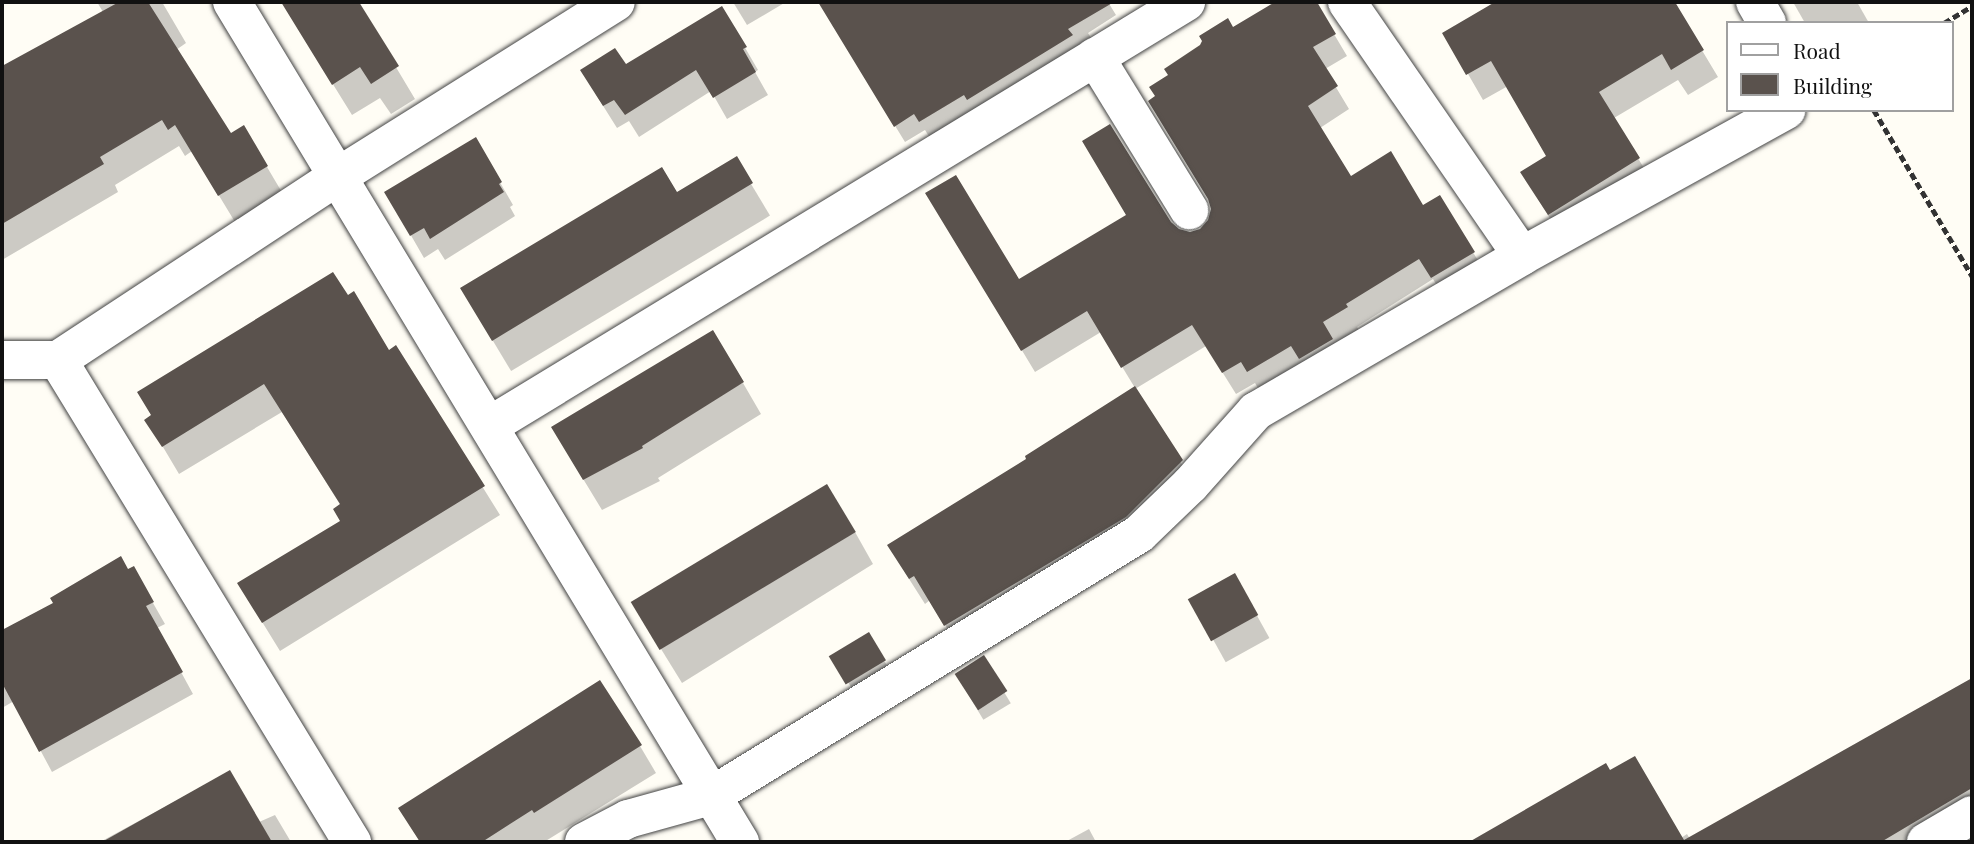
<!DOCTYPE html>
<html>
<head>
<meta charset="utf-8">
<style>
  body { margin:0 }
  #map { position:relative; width:1974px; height:844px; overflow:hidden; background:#fffdf5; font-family:"Playfair Display",serif }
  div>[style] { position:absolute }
  .shadow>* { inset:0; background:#0003; transform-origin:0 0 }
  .building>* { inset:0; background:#5a524d; transform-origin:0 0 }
  .path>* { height:4.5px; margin-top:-2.25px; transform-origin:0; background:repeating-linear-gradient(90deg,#333 0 7px,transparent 0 10.5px) }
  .roads { filter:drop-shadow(0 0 2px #444) drop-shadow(0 0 2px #444) }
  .street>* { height:38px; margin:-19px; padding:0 19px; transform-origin:19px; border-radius:19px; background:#fff }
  span { translate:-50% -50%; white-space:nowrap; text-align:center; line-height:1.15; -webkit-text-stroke:7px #fff; paint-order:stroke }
  .frame { position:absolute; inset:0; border:4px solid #111; pointer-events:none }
  .legend { position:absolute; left:1726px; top:21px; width:228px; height:91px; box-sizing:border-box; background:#fff; border:2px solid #a0a0a0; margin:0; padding:9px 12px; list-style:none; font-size:21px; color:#111 }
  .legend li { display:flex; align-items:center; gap:14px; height:35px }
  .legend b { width:35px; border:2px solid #a0a0a0 }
</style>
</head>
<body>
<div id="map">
  <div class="shadow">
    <i style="clip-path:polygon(97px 2px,162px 2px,186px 43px,176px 50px,230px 136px,244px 128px,283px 194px,235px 222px,192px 151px,185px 156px,179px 146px,115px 185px,118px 192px,2px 260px,2px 68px,103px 12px)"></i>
    <i style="clip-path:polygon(282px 2px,357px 2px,415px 99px,391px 114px,380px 98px,352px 115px)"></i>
    <i style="clip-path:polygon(733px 2px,786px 2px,747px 25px)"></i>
    <i style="clip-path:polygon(819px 2px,1108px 2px,1116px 15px,1088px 33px,1091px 38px,930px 138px,925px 130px,905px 142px)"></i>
    <i style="clip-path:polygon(1278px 2px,1315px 2px,1347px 56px,1325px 69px,1349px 109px,1320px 128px,1350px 178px,1422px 207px,1440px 197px,1486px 274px,1445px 299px,1433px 279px,1357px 327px,1359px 330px,1261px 393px,1255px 383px,1236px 394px,1206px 346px,1135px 389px,1196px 487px,961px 651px,930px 600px,925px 604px,904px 571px,1028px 459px,1135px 388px,1101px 332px,1035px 372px,940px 215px,1018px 281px,1169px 223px,1178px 231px,1190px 234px,1201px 230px,1210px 221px,1233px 29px)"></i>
    <i style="clip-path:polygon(1497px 2px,1673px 2px,1718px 77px,1688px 95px,1678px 80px,1614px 118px,1654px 185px,1564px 241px,1538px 199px,1548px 157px,1508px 86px,1483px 100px,1445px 34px)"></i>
    <i style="clip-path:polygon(1793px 2px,1857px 2px,1869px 23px,1805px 23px)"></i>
    <i style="clip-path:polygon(722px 8px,758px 70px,755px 72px,768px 95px,727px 119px,711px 91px,639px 137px,629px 121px,617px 128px,595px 93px,625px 67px)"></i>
    <i style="clip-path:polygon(475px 139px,513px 205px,510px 207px,515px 216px,445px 260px,438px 249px,424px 258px,386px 192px)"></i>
    <i style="left:736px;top:159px;width:66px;height:302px;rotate:59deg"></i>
    <i style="clip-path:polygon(396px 348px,500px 515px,280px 651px,256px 612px,342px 521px,341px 506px,282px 412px,179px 474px,147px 420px,153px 416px,140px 393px,389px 352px)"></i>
    <i style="clip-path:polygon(743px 383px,761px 414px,658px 478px,660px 481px,602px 510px,571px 459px)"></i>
    <i style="clip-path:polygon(855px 532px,873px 564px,682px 683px,653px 636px)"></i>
    <i style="clip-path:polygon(133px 568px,165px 624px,157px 628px,193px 694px,52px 772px,14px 701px,2px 708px,2px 632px)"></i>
    <i style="left:1235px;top:576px;width:71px;height:50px;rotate:61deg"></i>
    <i style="left:868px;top:635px;width:44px;height:42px;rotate:58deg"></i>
    <i style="left:983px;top:657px;width:54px;height:32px;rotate:59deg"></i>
    <i style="clip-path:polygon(1972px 681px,1972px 821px,1939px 842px,1510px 842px,1501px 826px,1610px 772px,1681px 838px,1687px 834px,1690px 839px)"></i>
    <i style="clip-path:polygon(640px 746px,656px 773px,544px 842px,420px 842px,400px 808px)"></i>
    <i style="clip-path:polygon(229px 772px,259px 822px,275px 815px,291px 842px,100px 842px)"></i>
    <i style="clip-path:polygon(1089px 829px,1096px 842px,1065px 842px)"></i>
  </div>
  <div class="building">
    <i style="clip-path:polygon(119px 2px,148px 2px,231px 133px,244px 125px,268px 166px,218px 196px,175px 125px,168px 130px,162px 120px,100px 157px,104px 164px,2px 224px,2px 66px)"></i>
    <i style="clip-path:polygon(281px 2px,359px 2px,399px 66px,371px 84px,360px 67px,332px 85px)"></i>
    <i style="clip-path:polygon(818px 2px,1114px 2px,1068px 29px,1073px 35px,967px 100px,964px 95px,919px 122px,914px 114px,894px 127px)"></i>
    <i style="clip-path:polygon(1275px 2px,1317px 2px,1336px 34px,1313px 47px,1338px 86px,1308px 106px,1351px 176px,1391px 151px,1423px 205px,1440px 195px,1475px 252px,1431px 278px,1419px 259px,1346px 304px,1348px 307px,1323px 322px,1333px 339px,1299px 359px,1291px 346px,1247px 372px,1241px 362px,1222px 373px,1192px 325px,1121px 368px,1087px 311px,1021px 351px,925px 193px,956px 175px,1019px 279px,1126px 215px,1082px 141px,1110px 124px,1171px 222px,1179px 229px,1190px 232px,1200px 229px,1208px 220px,1211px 209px,1208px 199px,1148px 101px,1155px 96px,1149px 87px,1168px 75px,1164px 69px,1200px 45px,1202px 41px,1199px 36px,1228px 18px,1233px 27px)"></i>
    <i style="clip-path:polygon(1495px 2px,1675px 2px,1704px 50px,1671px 70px,1662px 54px,1599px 92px,1640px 158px,1548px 215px,1520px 172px,1546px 156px,1491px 61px,1466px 75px,1442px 33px)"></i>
    <i style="clip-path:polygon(722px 6px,747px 47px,743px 49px,756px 72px,713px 98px,696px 70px,625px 115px,614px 100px,603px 106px,580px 70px,615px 48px,626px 64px)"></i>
    <i style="clip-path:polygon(476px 137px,502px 182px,499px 184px,504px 192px,430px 239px,424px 228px,410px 236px,384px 192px)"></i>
    <i style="clip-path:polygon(737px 156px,753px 183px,492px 341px,460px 288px,662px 167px,677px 192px)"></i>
    <i style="clip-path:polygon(333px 272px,348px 295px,354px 291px,389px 350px,396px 345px,485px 486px,262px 623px,237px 583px,340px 521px,333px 509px,340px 504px,264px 384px,162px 447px,144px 420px,151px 415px,137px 392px)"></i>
    <i style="clip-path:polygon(713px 330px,744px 382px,642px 446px,643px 448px,583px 480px,551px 427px)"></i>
    <i style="clip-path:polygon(1135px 386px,1183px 460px,1126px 517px,944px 626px,914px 576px,909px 579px,887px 545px,1026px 459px,1025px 456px)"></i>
    <i style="left:827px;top:484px;width:56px;height:229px;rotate:59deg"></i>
    <i style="clip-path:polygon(121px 556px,128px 569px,134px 566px,154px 602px,146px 606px,183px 672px,39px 752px,2px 683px,2px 630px,53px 603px,50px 598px)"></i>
    <i style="left:1235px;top:573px;width:48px;height:54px;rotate:61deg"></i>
    <i style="left:869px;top:632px;width:33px;height:47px;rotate:59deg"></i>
    <i style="left:984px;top:655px;width:43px;height:35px;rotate:57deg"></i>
    <i style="clip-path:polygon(1972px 678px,1972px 788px,1881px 842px,1469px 842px,1606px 763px,1610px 770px,1635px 756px,1684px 840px)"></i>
    <i style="clip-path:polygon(600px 680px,642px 745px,534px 813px,532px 810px,482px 842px,420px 842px,398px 808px)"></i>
    <i style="clip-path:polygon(230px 770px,272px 842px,102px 842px)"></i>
  </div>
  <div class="path">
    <i style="left:1944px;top:23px;width:33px;rotate:-31deg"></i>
    <i style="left:1874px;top:110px;width:193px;rotate:59.4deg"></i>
  </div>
  <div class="roads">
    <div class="street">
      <i style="left:232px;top:2px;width:982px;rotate:58.84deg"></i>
      <i style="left:1347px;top:2px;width:308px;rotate:55.4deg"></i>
      <i style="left:1755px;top:2px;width:24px;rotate:60deg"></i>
      <i style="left:1095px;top:57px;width:180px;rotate:58.4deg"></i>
      <i style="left:2px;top:360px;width:56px"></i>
      <i style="left:58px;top:360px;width:334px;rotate:-33.3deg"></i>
      <i style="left:337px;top:177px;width:329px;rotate:-32.1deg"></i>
      <i style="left:58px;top:360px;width:565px;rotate:58.62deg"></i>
      <i style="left:489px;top:426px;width:816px;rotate:-31.31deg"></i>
      <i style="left:584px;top:842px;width:50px;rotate:-27.6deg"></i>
      <i style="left:628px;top:819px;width:86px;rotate:-15.5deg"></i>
      <i style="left:711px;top:796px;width:502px;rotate:-31.47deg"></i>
      <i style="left:1139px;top:534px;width:71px;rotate:-43.9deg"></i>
      <i style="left:1190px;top:485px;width:99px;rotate:-48.3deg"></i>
      <i style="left:1256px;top:411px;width:308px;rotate:-30.2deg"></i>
      <i style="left:1522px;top:256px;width:302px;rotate:-28.9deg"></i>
      <i style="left:1926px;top:842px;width:53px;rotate:-30.4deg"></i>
    </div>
  </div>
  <div class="frame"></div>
  <ul class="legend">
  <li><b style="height:9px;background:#fff"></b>Road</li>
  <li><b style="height:19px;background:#5a524d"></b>Building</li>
  </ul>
</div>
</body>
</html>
